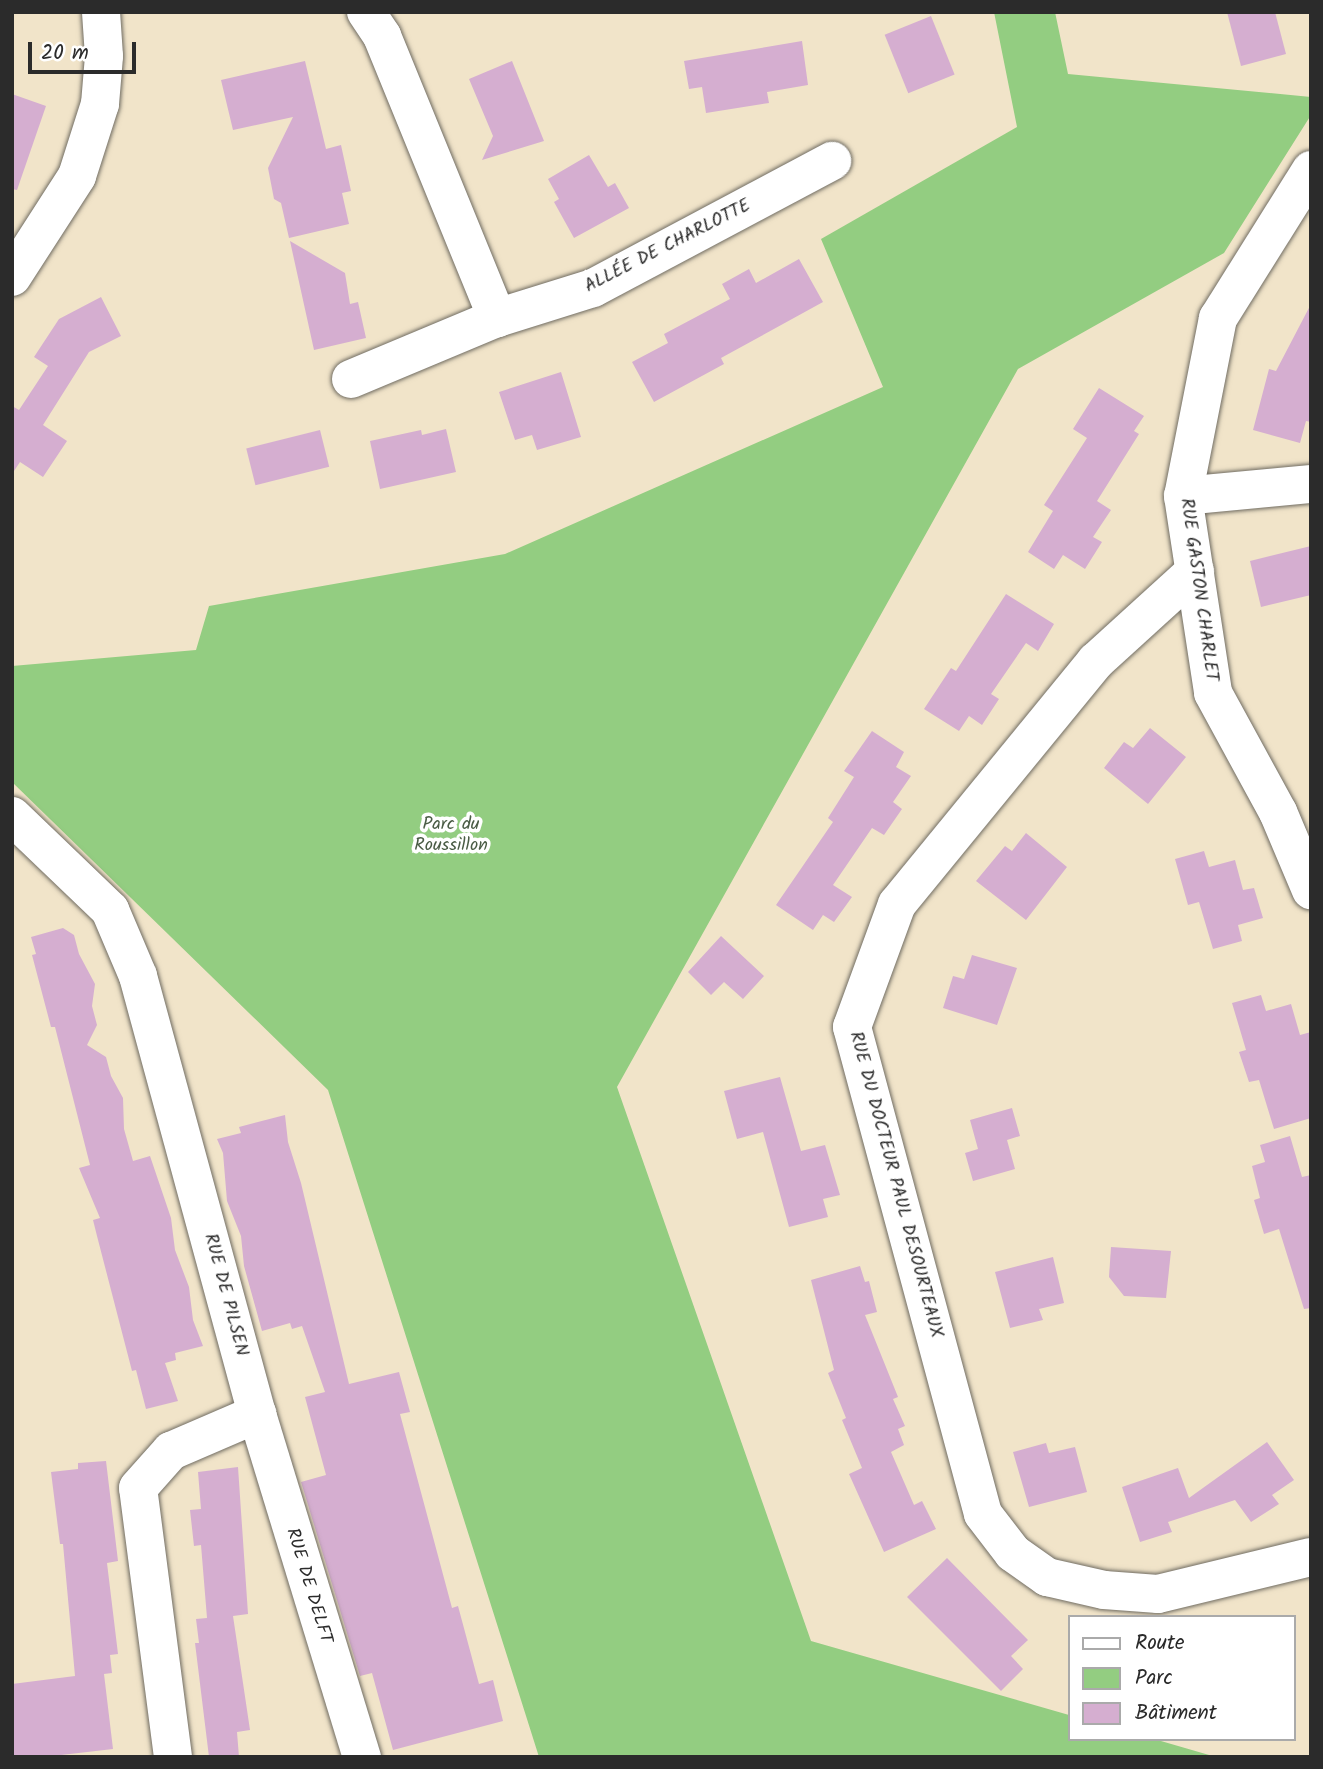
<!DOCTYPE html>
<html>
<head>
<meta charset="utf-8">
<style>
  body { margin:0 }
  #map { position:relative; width:1323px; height:1769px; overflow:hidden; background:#f1e4c9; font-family:Kalam,sans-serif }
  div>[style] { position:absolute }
  .green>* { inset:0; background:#93cd81 }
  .building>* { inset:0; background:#d5aed0; transform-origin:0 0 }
  .roads { filter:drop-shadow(0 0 2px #706c62) drop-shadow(0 0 2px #706c62) }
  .minor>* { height:38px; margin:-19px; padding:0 19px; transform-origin:19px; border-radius:19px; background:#fff }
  span { translate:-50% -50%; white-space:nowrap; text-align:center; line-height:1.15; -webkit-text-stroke:7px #fff; paint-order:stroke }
  .street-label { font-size:18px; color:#2b2b2b }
  .park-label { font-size:18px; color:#4a5c45 }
  .frame { position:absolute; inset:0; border:14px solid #2b2b2b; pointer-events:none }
  .legend { position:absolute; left:1068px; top:1615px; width:228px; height:126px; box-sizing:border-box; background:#fff; border:2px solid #aaa; margin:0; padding:9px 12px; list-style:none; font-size:21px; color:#2b2b2b }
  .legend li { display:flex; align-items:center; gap:14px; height:35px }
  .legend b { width:35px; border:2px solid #aaa }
  .scale { position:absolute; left:28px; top:42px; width:108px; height:32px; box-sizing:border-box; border:4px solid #2b2b2b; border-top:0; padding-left:9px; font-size:21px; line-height:24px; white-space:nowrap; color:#2b2b2b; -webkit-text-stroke:5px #fff; paint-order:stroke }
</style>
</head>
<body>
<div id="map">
  <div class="green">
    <i style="clip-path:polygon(994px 12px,1055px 12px,1068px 74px,1311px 97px,1311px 115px,1224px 253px,1018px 369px,617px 1087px,811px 1641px,1069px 1715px,1069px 1739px,1154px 1739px,1216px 1757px,539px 1757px,328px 1090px,12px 782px,12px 666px,196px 650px,209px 606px,505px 554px,883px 387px,821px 239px,1017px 127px)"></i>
  </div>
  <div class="building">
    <i style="clip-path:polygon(1227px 12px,1275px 12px,1286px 54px,1241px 66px)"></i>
    <i style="left:931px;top:16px;width:63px;height:50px;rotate:68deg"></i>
    <i style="clip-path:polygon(802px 41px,808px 85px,767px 92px,769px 103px,706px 113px,702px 87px,689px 89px,684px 61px)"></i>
    <i style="clip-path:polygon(305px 61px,326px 149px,341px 145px,351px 191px,342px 193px,349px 224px,289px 238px,281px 203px,274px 199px,268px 168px,293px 117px,233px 130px,221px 80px)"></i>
    <i style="clip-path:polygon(512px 61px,544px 141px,482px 160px,493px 136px,469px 79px)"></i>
    <i style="clip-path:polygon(12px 94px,46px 106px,17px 190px,12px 189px)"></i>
    <i style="clip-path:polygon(589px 155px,608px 187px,615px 183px,629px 208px,574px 238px,554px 202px,559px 199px,548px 179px)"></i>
    <i style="clip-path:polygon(290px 241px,345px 273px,350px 304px,358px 302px,366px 338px,314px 350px)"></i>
    <i style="clip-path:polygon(799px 259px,823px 302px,721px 358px,724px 364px,654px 402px,632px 362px,668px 343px,664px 334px,730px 299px,722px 284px,749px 269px,756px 283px)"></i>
    <i style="clip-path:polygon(101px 297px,121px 336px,89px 352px,43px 425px,67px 441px,43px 477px,20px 462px,12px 474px,12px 406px,19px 410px,48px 366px,34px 357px,59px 319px)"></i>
    <i style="clip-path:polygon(1311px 304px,1311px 422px,1306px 421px,1300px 443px,1253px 430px,1269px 369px,1276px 371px)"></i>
    <i style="clip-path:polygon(561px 372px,581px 437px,537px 450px,532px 435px,515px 440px,499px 392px)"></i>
    <i style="clip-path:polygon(1099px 388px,1144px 416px,1134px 431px,1139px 434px,1097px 501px,1111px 510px,1093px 537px,1102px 542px,1085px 569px,1063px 555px,1054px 569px,1028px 552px,1053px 511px,1044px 505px,1087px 438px,1073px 429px)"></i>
    <i style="clip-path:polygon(446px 429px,456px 472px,380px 489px,370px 441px,421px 430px,422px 435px)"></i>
    <i style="left:320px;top:430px;width:38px;height:76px;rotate:76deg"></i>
    <i style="clip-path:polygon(1311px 546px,1311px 595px,1261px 607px,1250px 561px)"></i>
    <i style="clip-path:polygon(1006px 594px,1054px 624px,1038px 651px,1026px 643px,991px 694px,999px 699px,982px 725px,969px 716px,959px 731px,924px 709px,951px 668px,956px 671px)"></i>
    <i style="clip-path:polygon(1150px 728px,1186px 757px,1148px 804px,1104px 768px,1124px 742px,1133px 748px)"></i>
    <i style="clip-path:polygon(872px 731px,904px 752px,896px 767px,911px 776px,893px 802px,902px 809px,884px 835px,872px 828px,833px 885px,852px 897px,834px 922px,823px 915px,813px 930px,776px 905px,833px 822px,828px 818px,854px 777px,844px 771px)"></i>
    <i style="clip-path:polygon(1026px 833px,1067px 867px,1026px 920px,976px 881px,1005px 846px,1012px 851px)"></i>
    <i style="clip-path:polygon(1204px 851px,1209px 867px,1235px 860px,1243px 890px,1254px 888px,1263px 918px,1238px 925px,1242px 941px,1213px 949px,1199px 902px,1188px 905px,1175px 859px)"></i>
    <i style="clip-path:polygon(63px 928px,74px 935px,79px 954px,95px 984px,92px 1006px,97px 1025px,87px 1045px,106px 1057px,111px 1076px,123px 1098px,124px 1129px,133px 1161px,150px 1156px,171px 1218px,175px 1250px,189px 1287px,193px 1320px,203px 1346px,175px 1353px,176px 1360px,165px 1363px,178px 1401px,146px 1409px,136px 1370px,132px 1371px,97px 1236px,93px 1220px,100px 1218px,79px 1168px,90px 1165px,55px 1027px,51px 1027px,32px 955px,36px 954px,31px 937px)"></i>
    <i style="clip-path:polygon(721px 936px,764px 976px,743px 999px,724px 982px,711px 995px,688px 972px)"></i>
    <i style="clip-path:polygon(972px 955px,1017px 968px,997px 1025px,943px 1008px,953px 976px,964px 979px)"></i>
    <i style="clip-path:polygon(1261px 995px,1266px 1011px,1291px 1004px,1300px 1035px,1311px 1032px,1311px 1118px,1274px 1129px,1259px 1080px,1249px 1082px,1239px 1052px,1246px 1050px,1232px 1003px)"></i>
    <i style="clip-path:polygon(780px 1077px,801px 1151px,825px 1145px,840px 1195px,823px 1199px,828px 1217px,789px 1227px,763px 1132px,737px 1139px,724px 1091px)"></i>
    <i style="clip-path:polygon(1012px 1108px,1020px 1136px,1007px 1140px,1015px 1169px,973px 1181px,965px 1153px,978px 1149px,970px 1120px)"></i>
    <i style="clip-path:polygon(285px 1115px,288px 1142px,301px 1183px,349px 1384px,399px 1372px,410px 1412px,400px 1414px,452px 1608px,458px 1606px,479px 1684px,493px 1680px,503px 1721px,393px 1750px,372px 1673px,360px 1676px,301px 1482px,326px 1475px,305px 1397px,325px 1392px,302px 1326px,292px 1329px,290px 1323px,262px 1331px,244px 1266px,241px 1236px,227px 1201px,223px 1153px,217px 1139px,241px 1133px,239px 1127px)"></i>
    <i style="clip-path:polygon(1290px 1136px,1302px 1177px,1311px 1175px,1311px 1308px,1304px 1309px,1279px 1229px,1264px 1234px,1254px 1200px,1260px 1198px,1252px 1166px,1265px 1162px,1260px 1145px)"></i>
    <i style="clip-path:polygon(1111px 1247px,1171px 1251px,1166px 1298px,1124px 1296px,1109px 1277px)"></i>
    <i style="clip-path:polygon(1053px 1257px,1064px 1303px,1039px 1309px,1043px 1320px,1010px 1328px,995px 1272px)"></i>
    <i style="clip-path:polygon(860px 1266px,865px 1282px,869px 1281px,877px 1312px,865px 1315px,898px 1397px,893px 1399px,905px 1426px,898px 1429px,904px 1445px,891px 1452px,914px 1505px,922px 1501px,936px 1529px,884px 1552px,849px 1474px,862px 1468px,842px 1420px,846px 1418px,828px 1373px,834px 1370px,811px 1280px)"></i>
    <i style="clip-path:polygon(1267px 1442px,1294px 1480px,1272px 1495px,1279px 1504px,1251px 1522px,1235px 1500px,1168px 1522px,1172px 1532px,1140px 1542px,1122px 1487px,1178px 1468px,1189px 1498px)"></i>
    <i style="clip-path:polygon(1046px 1443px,1049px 1453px,1075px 1447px,1087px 1492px,1029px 1507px,1013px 1452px)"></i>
    <i style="clip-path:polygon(106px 1461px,118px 1561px,107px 1563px,118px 1654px,110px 1655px,112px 1673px,104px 1674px,113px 1749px,44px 1757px,12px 1757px,12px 1684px,75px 1676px,63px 1544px,60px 1544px,51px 1472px,78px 1469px,78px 1463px)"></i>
    <i style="clip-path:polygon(238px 1467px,248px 1614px,233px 1616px,250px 1730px,237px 1732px,239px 1757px,209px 1757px,195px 1643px,199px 1643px,196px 1619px,207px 1618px,201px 1545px,194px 1546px,190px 1510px,201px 1509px,198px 1472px)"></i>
    <i style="clip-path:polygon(947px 1558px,1028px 1640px,1011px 1656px,1023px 1669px,1001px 1691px,907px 1597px)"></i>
  </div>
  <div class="roads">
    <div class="minor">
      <i style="left:366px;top:12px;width:29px;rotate:56deg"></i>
      <i style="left:382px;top:36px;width:305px;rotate:67.8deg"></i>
      <i style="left:497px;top:318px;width:101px;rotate:-17.4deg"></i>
      <i style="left:593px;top:288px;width:271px;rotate:-28deg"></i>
      <i style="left:1311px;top:170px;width:175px;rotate:122.1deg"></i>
      <i style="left:1218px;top:318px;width:181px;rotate:101.1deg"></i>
      <i style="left:1183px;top:496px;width:199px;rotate:81.3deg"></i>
      <i style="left:1213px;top:693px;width:136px;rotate:61.4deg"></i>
      <i style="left:1278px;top:812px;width:85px;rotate:67.1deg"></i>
      <i style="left:12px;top:277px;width:120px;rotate:-57.2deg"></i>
      <i style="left:77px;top:176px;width:76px;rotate:-72.3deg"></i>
      <i style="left:100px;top:104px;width:48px;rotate:-85.2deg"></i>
      <i style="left:104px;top:56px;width:44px;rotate:-93.9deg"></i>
      <i style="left:351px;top:379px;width:158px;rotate:-22.7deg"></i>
      <i style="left:1183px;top:496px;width:129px;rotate:-5.4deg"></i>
      <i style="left:1195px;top:571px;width:134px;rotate:137.7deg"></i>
      <i style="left:1096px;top:661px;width:314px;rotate:129.3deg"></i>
      <i style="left:897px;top:904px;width:131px;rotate:110.1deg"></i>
      <i style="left:852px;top:1027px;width:504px;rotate:74.94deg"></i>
      <i style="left:983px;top:1514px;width:49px;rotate:52.4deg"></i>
      <i style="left:1013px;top:1553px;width:42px;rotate:35.2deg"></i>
      <i style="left:1047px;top:1577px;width:58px;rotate:12.8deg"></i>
      <i style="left:1104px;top:1590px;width:54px;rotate:4.2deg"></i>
      <i style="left:1158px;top:1594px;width:157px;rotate:-13.6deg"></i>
      <i style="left:12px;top:816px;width:136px;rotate:43.8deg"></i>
      <i style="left:110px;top:910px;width:72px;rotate:67deg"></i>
      <i style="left:138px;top:976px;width:454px;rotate:74.8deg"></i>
      <i style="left:257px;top:1414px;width:359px;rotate:73deg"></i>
      <i style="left:173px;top:1757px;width:271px;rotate:-97.4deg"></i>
      <i style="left:138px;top:1488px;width:50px;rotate:-48.3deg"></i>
      <i style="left:171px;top:1451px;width:94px;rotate:-23.3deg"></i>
    </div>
  </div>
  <div class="street-label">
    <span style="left:668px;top:247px;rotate:-27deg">ALLÉE DE CHARLOTTE</span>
    <span style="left:1198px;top:590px;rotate:82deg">RUE GASTON CHARLET</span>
    <span style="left:895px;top:1185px;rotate:75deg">RUE DU DOCTEUR PAUL DESOURTEAUX</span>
    <span style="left:225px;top:1295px;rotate:75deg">RUE DE PILSEN</span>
    <span style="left:308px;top:1586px;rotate:73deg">RUE DE DELFT</span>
  </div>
  <div class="park-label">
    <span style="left:451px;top:836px">Parc du<br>Roussillon</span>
  </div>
  <div class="frame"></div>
  <ul class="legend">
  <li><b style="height:9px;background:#fff"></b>Route</li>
  <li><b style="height:19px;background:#93cd81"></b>Parc</li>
  <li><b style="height:19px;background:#d5aed0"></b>Bâtiment</li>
  </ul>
  <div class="scale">20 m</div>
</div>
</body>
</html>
